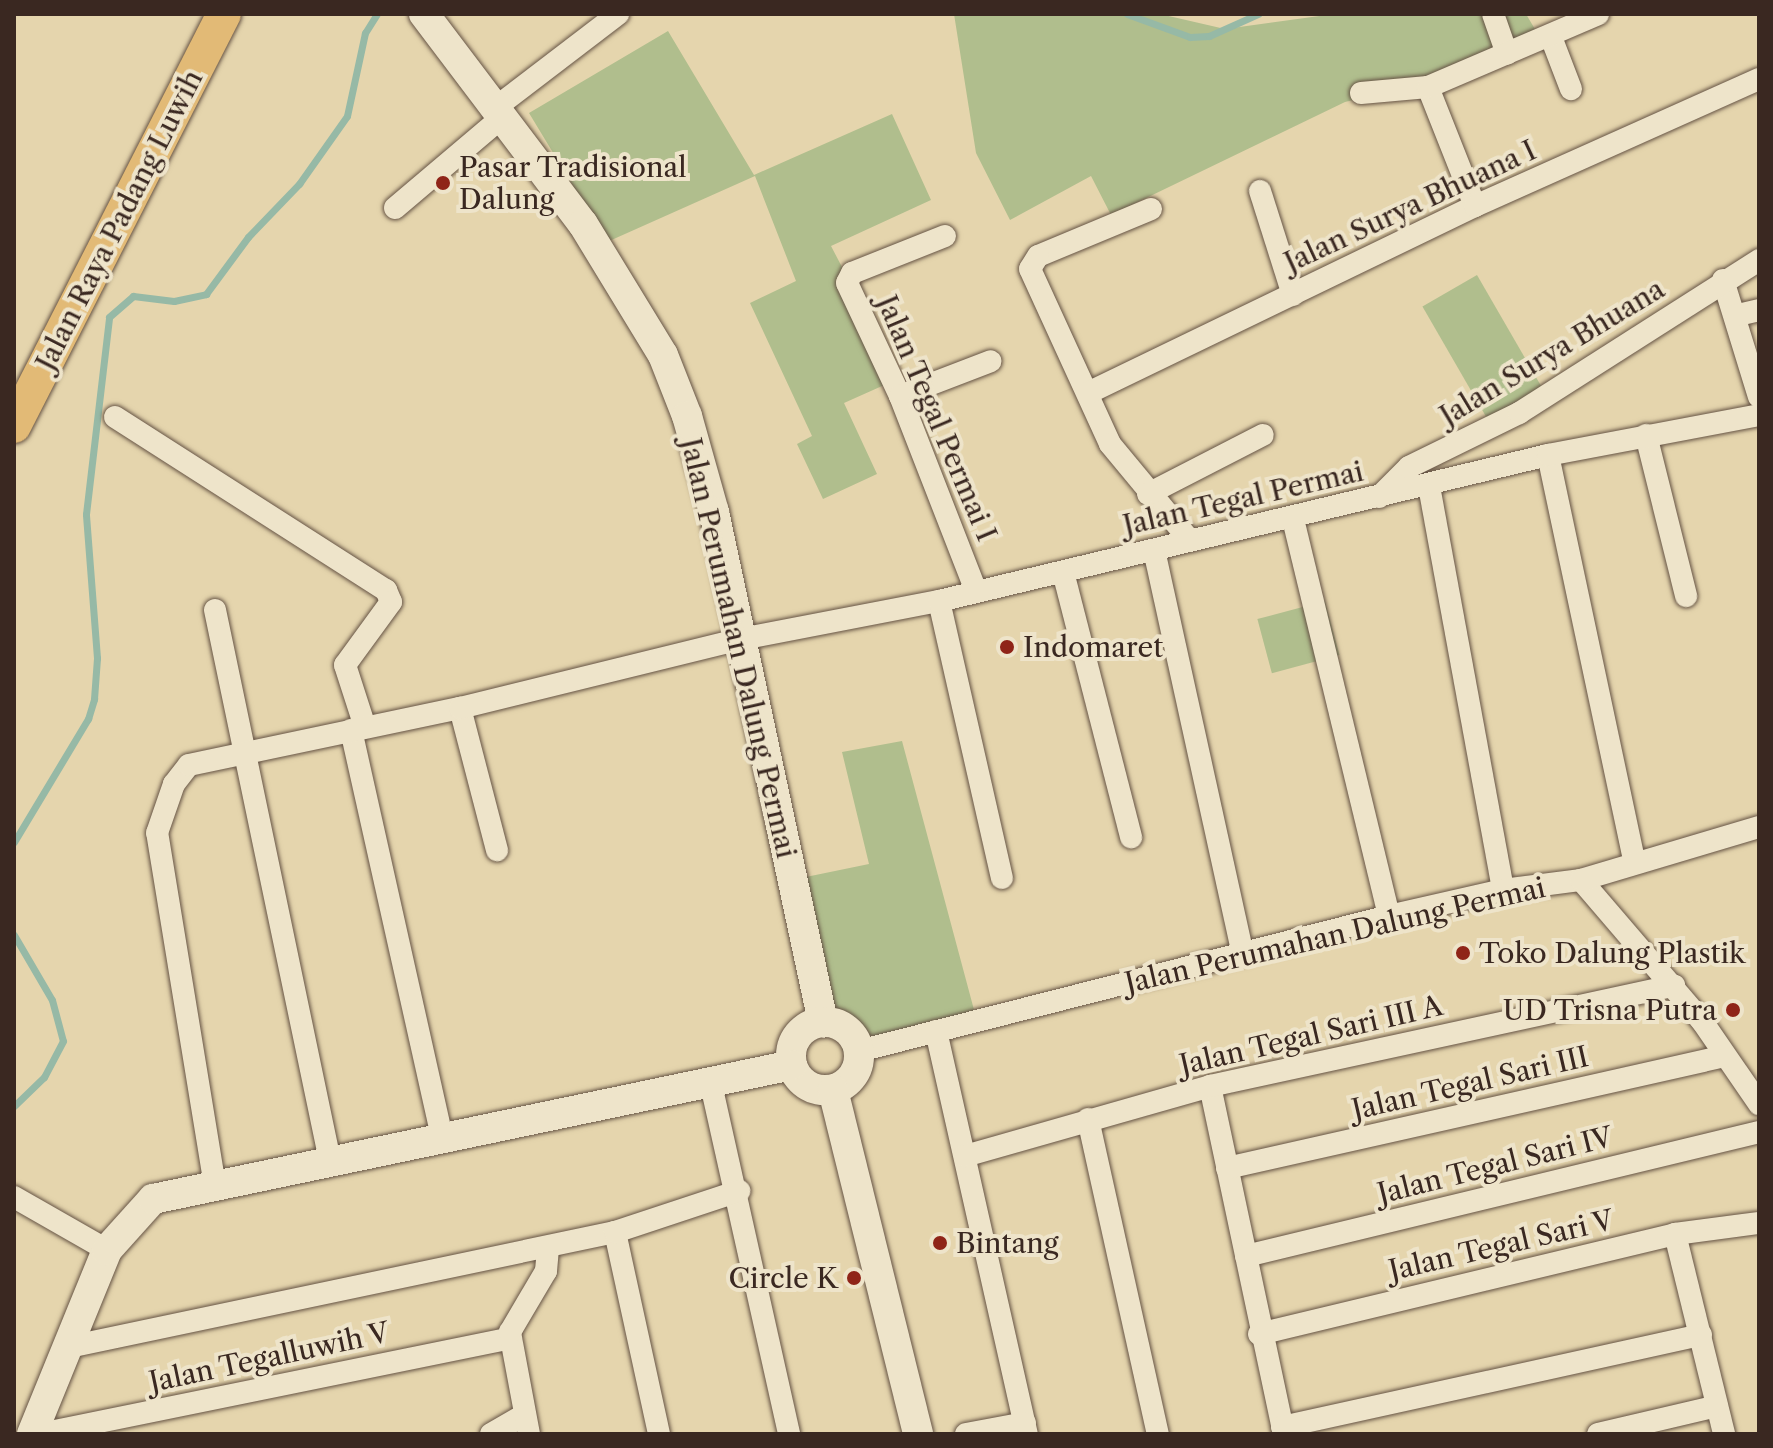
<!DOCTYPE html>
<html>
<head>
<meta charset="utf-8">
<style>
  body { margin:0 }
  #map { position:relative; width:1773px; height:1448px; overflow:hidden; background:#e5d5ad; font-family:"Libre Caslon Text",serif }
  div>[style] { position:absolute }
  .green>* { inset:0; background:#b0be8d; transform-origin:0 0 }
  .stream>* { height:7px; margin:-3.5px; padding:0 3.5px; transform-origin:3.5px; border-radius:3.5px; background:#96b9a6 }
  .roads { filter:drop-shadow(0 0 2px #655344) drop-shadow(0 0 2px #655344) }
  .street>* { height:22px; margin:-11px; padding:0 11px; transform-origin:11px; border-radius:11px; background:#eee4ca }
  .secondary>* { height:30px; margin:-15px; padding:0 15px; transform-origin:15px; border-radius:15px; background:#eee4ca }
  .secondary>.ring { margin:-15px; padding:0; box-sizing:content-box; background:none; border:30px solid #eee4ca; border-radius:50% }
  .primary>* { height:34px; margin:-17px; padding:0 17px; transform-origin:17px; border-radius:17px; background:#e2ba76 }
  .dots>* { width:22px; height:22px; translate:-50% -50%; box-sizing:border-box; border:4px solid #eee4ca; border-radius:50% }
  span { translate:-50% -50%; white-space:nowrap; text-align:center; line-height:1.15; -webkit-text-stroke:8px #eee4ca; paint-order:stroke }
  .poi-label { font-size:28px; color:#3a2821 }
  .left { translate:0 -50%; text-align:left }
  .right { translate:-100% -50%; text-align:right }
  .street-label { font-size:28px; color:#3a2821 }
  .frame { position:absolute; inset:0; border:16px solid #3a2821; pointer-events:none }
</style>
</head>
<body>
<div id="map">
  <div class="green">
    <i style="clip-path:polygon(954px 14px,1160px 14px,1225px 29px,1334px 14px,1526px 14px,1536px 31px,1467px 72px,1345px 102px,1111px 215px,1091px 176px,1010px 220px,976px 153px)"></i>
    <i style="clip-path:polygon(668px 31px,754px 175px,892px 114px,931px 200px,831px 246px,900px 378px,844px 403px,877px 474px,823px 499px,797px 444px,812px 436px,750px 303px,796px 281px,755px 176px,607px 242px,529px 113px)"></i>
    <i style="left:1477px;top:275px;width:134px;height:63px;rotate:60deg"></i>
    <i style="left:1325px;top:601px;width:56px;height:70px;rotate:75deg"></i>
    <i style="clip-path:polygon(902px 741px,977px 1021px,843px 1052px,801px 878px,869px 864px,842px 752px)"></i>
  </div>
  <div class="stream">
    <i style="left:1127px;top:14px;width:67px;rotate:20.1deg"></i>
    <i style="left:1190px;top:37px;width:19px;rotate:-3deg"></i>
    <i style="left:1209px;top:36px;width:54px;rotate:-24.2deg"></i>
    <i style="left:14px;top:842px;width:144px;rotate:-59deg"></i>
    <i style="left:88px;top:719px;width:21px;rotate:-73deg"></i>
    <i style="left:94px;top:699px;width:41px;rotate:-85.8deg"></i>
    <i style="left:97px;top:658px;width:144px;rotate:-94.4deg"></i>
    <i style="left:86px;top:514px;width:198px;rotate:-83.3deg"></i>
    <i style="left:109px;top:317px;width:32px;rotate:-41deg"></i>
    <i style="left:133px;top:296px;width:41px;rotate:7deg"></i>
    <i style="left:174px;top:301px;width:33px;rotate:-12deg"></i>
    <i style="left:206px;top:294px;width:71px;rotate:-53.6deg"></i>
    <i style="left:248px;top:237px;width:74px;rotate:-46.1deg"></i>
    <i style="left:299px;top:184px;width:83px;rotate:-54.8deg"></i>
    <i style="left:347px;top:116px;width:85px;rotate:-77.8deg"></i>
    <i style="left:365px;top:33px;width:22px;rotate:-58deg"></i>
    <i style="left:14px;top:935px;width:75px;rotate:59.7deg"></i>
    <i style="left:52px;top:1000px;width:42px;rotate:75deg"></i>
    <i style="left:63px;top:1041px;width:41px;rotate:117.8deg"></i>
    <i style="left:44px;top:1077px;width:42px;rotate:136deg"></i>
  </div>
  <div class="roads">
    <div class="street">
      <i style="left:1493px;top:14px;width:42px;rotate:70.7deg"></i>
      <i style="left:1551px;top:37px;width:56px;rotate:69deg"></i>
      <i style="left:1361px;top:93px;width:67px;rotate:-5.1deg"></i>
      <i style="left:495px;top:108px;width:155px;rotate:-37.4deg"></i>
      <i style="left:1260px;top:191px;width:109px;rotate:72.4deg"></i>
      <i style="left:1475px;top:206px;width:128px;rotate:-111.6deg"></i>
      <i style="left:1428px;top:87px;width:185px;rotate:-23.2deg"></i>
      <i style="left:395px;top:208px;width:139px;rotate:-40.3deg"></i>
      <i style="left:1151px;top:209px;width:122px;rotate:157.4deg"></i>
      <i style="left:1038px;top:256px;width:15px;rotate:122deg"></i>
      <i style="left:1030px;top:269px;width:192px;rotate:65.4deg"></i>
      <i style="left:1110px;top:444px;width:124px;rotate:50.3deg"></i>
      <i style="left:945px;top:236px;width:100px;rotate:158.3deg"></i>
      <i style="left:852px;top:273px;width:11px;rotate:117deg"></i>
      <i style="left:847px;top:283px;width:125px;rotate:64.9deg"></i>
      <i style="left:900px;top:396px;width:209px;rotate:68.7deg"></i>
      <i style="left:1723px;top:280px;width:122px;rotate:72.9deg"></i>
      <i style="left:1738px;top:315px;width:22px;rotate:-13deg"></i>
      <i style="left:1088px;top:393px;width:430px;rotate:-25.8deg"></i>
      <i style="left:1475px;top:206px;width:311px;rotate:-24.1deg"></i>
      <i style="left:900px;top:396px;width:97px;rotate:-21deg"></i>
      <i style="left:115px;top:417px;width:322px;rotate:32.6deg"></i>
      <i style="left:386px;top:590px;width:13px;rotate:67deg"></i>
      <i style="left:391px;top:602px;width:78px;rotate:126.1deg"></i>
      <i style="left:345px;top:665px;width:65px;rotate:72.1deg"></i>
      <i style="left:1646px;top:435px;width:166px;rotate:76deg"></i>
      <i style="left:1548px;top:455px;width:414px;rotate:78deg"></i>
      <i style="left:1429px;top:486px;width:411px;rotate:79.6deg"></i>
      <i style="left:1148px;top:494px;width:129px;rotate:-27.2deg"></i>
      <i style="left:1379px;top:497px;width:42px;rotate:-45deg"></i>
      <i style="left:1409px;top:467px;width:123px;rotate:-26.1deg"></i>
      <i style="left:1519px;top:413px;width:285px;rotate:-32.5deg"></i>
      <i style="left:1293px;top:519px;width:408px;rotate:76.4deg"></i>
      <i style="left:1154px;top:550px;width:414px;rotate:77.6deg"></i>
      <i style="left:1063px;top:572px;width:274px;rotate:75.6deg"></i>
      <i style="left:939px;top:601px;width:284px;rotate:77.2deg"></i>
      <i style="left:215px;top:610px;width:563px;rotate:78.21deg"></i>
      <i style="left:460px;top:708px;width:147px;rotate:75.4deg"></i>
      <i style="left:351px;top:730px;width:416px;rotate:77.4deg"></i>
      <i style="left:1581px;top:880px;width:186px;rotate:49.4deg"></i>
      <i style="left:1702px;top:1021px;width:101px;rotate:55.5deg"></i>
      <i style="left:936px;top:1031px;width:413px;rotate:77.3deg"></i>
      <i style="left:859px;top:1051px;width:547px;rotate:-14.29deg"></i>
      <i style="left:1389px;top:916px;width:117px;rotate:-12.8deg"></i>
      <i style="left:1503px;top:890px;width:79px;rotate:-7.3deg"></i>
      <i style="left:1581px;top:880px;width:186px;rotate:-16.6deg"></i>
      <i style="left:710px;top:1080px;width:363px;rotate:77.4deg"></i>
      <i style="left:1210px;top:1086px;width:356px;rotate:78deg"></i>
      <i style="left:1088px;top:1119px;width:323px;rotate:77.5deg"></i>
      <i style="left:965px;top:1156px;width:255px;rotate:-15.9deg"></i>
      <i style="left:1210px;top:1086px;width:475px;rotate:-12.2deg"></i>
      <i style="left:1227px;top:1168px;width:510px;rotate:-12.67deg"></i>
      <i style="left:215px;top:1186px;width:358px;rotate:-99.3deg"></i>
      <i style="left:157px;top:833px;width:52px;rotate:-70.9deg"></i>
      <i style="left:174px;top:784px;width:24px;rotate:-52deg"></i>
      <i style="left:189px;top:765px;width:277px;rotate:-11.9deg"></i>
      <i style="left:460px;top:708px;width:289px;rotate:-13.8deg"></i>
      <i style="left:741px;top:639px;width:202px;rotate:-10.9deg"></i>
      <i style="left:939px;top:601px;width:626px;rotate:-13.48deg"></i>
      <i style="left:1548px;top:455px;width:215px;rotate:-10.7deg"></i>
      <i style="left:14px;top:1197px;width:107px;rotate:29.7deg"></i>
      <i style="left:615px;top:1232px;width:207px;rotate:77.7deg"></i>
      <i style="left:1675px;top:1234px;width:206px;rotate:76.2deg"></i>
      <i style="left:1246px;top:1256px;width:528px;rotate:-13.59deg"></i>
      <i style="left:1259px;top:1334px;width:428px;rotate:-13.5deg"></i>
      <i style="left:1675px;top:1234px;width:85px;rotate:-7.5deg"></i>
      <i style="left:64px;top:1348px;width:563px;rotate:-11.89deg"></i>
      <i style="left:615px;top:1232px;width:131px;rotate:-18.3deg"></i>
      <i style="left:1282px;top:1427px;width:429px;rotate:-12.4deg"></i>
      <i style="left:40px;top:1434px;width:480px;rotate:-11.5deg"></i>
      <i style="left:491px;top:1434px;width:39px;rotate:-30deg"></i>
      <i style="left:529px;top:1434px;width:104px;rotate:-100.6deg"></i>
      <i style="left:510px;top:1332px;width:71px;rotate:-59.5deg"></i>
      <i style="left:546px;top:1271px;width:24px;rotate:-85deg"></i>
      <i style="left:966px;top:1434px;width:60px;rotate:-10.6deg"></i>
      <i style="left:1598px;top:1434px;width:122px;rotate:-13.2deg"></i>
    </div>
    <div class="secondary">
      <i style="left:424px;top:14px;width:263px;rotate:52.9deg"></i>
      <i style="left:583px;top:224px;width:153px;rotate:58.6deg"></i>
      <i style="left:663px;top:355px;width:66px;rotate:68.5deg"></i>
      <i style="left:687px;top:416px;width:100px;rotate:74.3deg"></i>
      <i style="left:714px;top:512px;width:522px;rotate:77.94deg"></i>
      <i class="ring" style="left:791px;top:1022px;width:38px;height:38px"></i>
      <i style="left:833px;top:1090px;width:354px;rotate:76.1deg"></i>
      <i style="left:32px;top:1434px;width:199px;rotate:-67.8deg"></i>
      <i style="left:107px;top:1250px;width:69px;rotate:-48deg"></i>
      <i style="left:153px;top:1199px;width:653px;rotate:-11.84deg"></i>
    </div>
    <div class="primary">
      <i style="left:14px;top:426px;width:462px;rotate:-63deg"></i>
    </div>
  </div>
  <div class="dots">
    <i style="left:443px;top:183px;background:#8f2418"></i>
    <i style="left:1007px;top:647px;background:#8f2418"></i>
    <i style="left:1463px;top:953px;background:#8f2418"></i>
    <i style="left:1733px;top:1010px;background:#8f2418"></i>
    <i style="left:940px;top:1243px;background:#8f2418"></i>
    <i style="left:854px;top:1278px;background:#8f2418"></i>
  </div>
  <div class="poi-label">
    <span class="left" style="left:459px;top:183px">Pasar Tradisional<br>Dalung</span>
    <span class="left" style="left:1023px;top:647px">Indomaret</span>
    <span class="left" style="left:1479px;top:953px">Toko Dalung Plastik</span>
    <span class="right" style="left:1717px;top:1010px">UD Trisna Putra</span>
    <span class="left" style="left:956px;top:1243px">Bintang</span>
    <span class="right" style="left:838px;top:1278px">Circle K</span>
  </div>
  <div class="street-label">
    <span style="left:1410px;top:206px;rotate:-25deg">Jalan Surya Bhuana I</span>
    <span style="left:119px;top:220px;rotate:-63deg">Jalan Raya Padang Luwih</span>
    <span style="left:1552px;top:352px;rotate:-31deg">Jalan Surya Bhuana</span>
    <span style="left:937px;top:418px;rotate:67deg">Jalan Tegal Permai I</span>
    <span style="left:1243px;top:498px;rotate:-13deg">Jalan Tegal Permai</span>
    <span style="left:739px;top:648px;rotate:77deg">Jalan Perumahan Dalung Permai</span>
    <span style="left:1335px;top:935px;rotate:-13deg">Jalan Perumahan Dalung Permai</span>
    <span style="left:1311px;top:1035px;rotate:-13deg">Jalan Tegal Sari III A</span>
    <span style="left:1470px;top:1083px;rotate:-13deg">Jalan Tegal Sari III</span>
    <span style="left:1495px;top:1165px;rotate:-14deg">Jalan Tegal Sari IV</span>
    <span style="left:1501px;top:1245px;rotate:-13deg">Jalan Tegal Sari V</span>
    <span style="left:269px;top:1357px;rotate:-12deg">Jalan Tegalluwih V</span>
  </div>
  <div class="frame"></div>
</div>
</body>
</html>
